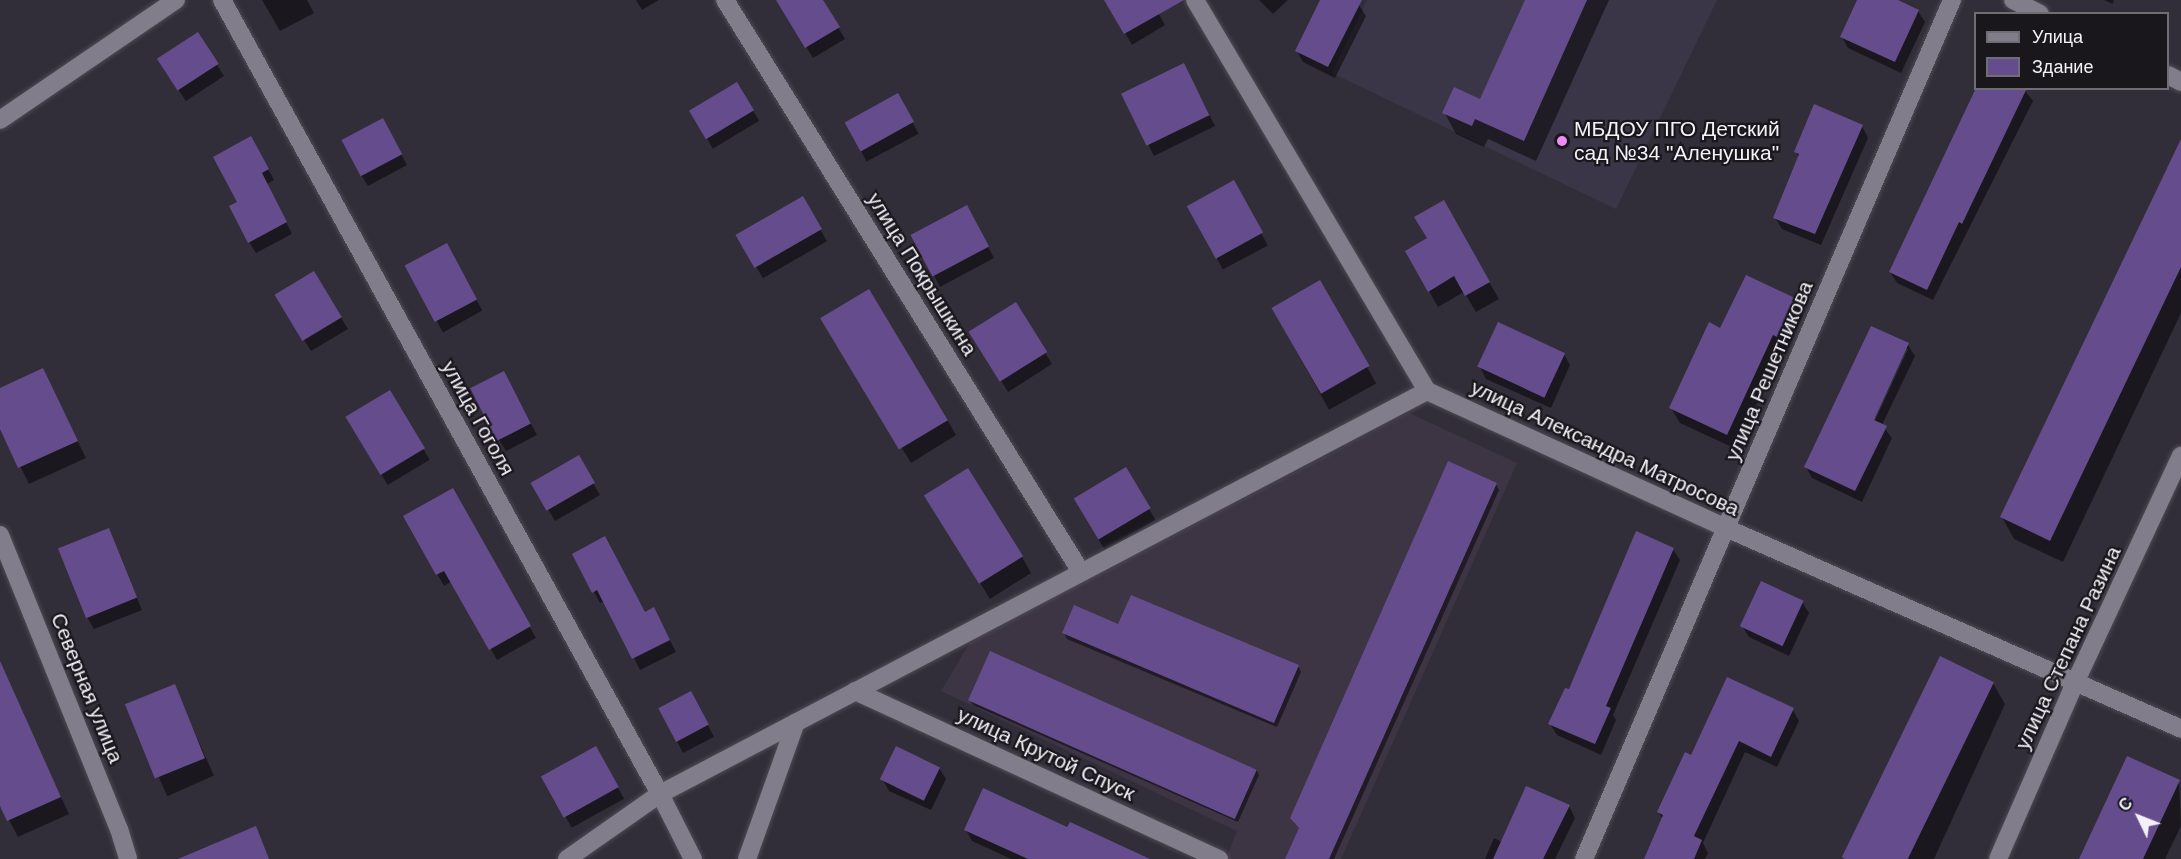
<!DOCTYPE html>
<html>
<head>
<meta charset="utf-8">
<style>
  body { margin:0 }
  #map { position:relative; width:2181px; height:859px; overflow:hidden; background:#322e39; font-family:Helvetica,sans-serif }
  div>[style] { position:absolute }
  .industrial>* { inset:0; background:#3d3444 }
  .built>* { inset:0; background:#3b3647 }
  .shadow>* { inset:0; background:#0007; transform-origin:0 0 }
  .building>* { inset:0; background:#654d8d; transform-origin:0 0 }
  .roads { filter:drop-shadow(0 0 2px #4e4a54) drop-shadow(0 0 2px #4e4a54) }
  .minor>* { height:18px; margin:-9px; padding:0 9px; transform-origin:9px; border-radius:9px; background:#817d8a }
  .dots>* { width:16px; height:16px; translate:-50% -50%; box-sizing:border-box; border:3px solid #19171c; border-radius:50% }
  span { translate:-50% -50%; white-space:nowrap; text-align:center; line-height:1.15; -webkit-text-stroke:4.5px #19171c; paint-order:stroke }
  .poi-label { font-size:21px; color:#f3f0f8 }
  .left { translate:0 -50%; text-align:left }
  .street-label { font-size:21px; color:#f3f0f8 }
  .legend { position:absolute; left:1974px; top:12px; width:195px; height:78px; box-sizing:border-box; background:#19171c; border:2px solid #706e74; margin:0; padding:8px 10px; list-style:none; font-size:18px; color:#f3f0f8 }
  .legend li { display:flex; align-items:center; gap:12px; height:30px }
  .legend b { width:30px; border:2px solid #706e74 }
  .north { position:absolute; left:2109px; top:787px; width:60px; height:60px; -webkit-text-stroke:4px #19171c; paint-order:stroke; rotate:313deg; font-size:16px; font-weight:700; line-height:24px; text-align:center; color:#f3f0f8 }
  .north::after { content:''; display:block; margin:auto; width:21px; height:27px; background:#f3f0f8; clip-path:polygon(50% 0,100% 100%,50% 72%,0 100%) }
</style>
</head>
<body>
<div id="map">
  <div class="industrial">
    <i style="clip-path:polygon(1409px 413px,1517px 463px,1341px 859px,1226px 859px,1237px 831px,941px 691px,971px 641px)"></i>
  </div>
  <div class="built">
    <i style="clip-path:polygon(1367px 0,1717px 0,1616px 209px,1332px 73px)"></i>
  </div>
  <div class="shadow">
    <i style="clip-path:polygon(262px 0,307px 0,314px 13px,280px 31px)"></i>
    <i style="clip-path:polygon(636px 0,659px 0,642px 10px)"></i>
    <i style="clip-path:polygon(778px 0,822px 0,845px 39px,813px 58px)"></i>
    <i style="clip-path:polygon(1106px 0,1151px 0,1165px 25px,1132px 45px)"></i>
    <i style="clip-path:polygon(1259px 0,1288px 0,1273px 14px)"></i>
    <i style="clip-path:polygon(1322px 0,1350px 0,1359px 5px,1366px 16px,1335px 78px,1303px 62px,1297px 51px)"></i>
    <i style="clip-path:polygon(1526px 0,1609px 0,1536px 161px,1488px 139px,1484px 147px,1456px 134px,1444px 112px,1481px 101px)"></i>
    <i style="clip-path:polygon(1859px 0,1894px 0,1918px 11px,1925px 22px,1901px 73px,1848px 48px,1842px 37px)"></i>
    <i style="clip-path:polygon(2104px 0,2114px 0,2113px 4px)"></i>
    <i style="clip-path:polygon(217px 65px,224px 76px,186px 101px,165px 70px)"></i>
    <i style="clip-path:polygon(1190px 77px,1215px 126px,1154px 156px,1123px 95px)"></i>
    <i style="left:737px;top:84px;width:43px;height:54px;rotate:59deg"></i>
    <i style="clip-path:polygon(2023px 88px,2033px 101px,1933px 300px,1897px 283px,1890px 272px)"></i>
    <i style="left:898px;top:95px;width:44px;height:59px;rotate:62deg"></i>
    <i style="clip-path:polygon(1862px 126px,1868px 138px,1821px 245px,1782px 229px,1775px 218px,1799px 158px,1796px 152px)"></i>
    <i style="clip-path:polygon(389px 131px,407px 165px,368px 186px,361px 175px)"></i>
    <i style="clip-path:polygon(251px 138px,274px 180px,267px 184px,292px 234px,256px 253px,249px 242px,239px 203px)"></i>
    <i style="clip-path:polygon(2181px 170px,2181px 313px,2063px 562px,2014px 539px,2002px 517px)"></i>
    <i style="left:1234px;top:182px;width:72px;height:51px;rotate:62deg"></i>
    <i style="left:802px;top:198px;width:50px;height:74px;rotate:60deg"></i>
    <i style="clip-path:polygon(1443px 202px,1499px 299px,1476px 312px,1464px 292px,1438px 307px,1407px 252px,1429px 239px)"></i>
    <i style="clip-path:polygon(973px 218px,994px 258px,940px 287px,913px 236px)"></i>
    <i style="left:446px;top:245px;width:75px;height:45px;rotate:61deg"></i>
    <i style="clip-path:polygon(314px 273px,348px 329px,311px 351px,283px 307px)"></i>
    <i style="left:1320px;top:282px;width:116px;height:54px;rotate:61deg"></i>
    <i style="clip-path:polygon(1794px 299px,1803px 315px,1785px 351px,1782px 350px,1736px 449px,1680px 423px,1671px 408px,1721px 330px)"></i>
    <i style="clip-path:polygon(1016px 305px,1052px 364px,1008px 392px,978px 343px)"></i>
    <i style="clip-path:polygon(evenodd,1872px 328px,1908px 345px,1915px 356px,1882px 425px,1892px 438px,1862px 502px,1812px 478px,1806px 467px,1872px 328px,1905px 349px,1908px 349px,1872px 427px,1869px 426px,1905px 349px)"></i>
    <i style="clip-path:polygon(832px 334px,948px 421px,956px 435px,911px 463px)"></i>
    <i style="clip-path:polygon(1564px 354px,1570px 365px,1551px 408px,1486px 379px,1480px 367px)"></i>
    <i style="clip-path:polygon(42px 370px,86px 458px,29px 484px,0 426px,0 390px)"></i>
    <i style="clip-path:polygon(510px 384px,537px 435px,506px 451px,499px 440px)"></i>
    <i style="left:389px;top:392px;width:79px;height:49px;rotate:59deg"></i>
    <i style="left:578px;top:457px;width:44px;height:52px;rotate:60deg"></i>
    <i style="left:1126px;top:469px;width:59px;height:59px;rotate:60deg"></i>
    <i style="clip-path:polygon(1496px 484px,1499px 490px,1334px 859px,1287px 859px,1300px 829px,1291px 818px)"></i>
    <i style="clip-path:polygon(452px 490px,536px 638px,497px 660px,452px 581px,444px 586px,405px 517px)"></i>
    <i style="clip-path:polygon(936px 512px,1022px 557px,1031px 573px,990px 599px)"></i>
    <i style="clip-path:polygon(109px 530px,142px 610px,94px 629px,87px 617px)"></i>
    <i style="clip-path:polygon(1673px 549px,1680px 560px,1613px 715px,1616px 720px,1601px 755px,1557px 735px,1550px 724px,1569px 691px)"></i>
    <i style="clip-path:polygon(574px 554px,645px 614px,660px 621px,676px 652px,640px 670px,605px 601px,600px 603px)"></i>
    <i style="clip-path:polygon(1802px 602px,1809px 613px,1789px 656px,1749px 637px,1742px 626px)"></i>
    <i style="clip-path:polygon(1064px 633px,1298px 666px,1301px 672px,1277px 727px,1067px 639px)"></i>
    <i style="clip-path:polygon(1993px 683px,2005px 704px,1934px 859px,1847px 859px)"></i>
    <i style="left:174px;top:686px;width:98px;height:51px;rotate:66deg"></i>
    <i style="clip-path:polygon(15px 699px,69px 814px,18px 837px,0 802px,0 706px)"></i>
    <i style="clip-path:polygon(970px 700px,1256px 769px,1259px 775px,1238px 822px,973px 705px)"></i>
    <i style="clip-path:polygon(697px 704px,714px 737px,683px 753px,660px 709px)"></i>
    <i style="clip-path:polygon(1793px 710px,1799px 721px,1777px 767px,1745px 752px,1703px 843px,1708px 853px,1705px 859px,1645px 859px,1663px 819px,1658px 812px,1691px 757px)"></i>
    <i style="left:596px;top:748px;width:58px;height:60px;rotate:61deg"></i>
    <i style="clip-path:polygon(2128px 758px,2179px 782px,2181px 826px,2165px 859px,2080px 859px)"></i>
    <i style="clip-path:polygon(939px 768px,946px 779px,931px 810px,889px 791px,883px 780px)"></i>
    <i style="clip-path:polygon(1569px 806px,1575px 818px,1555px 859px,1485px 859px,1494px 838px,1502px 842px)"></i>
    <i style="clip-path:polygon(966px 830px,1121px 859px,1011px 859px,972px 841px)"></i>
  </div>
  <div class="building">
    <i style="clip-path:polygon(776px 0,823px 0,840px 27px,805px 48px)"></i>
    <i style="clip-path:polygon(1104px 0,1184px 0,1124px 34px)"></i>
    <i style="clip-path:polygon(1320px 0,1362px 0,1328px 67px,1295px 51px)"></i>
    <i style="clip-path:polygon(1525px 0,1587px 0,1524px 141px,1475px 119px,1472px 126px,1442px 113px,1454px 87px,1480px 99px)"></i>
    <i style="clip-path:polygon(1857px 0,1898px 0,1919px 10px,1895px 62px,1840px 37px)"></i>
    <i style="left:198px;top:32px;width:38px;height:49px;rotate:57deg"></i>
    <i style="left:1184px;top:63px;width:58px;height:70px;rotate:64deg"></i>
    <i style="left:737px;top:82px;width:33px;height:56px;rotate:59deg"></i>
    <i style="clip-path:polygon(1976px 88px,2027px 88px,1962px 224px,1959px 222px,1927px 290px,1889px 272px)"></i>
    <i style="left:898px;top:93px;width:33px;height:61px;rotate:61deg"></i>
    <i style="clip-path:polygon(1814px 104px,1863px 125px,1815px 234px,1773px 218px,1799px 154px,1794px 152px)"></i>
    <i style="left:383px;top:118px;width:41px;height:47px;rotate:62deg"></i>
    <i style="clip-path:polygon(251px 136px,269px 169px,262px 173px,287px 222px,248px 243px,229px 206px,237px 202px,213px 157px)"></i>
    <i style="clip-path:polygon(2181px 139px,2181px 267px,2050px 541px,2000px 517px)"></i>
    <i style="left:1234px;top:180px;width:60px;height:54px;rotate:61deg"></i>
    <i style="left:803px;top:196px;width:38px;height:78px;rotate:60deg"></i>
    <i style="clip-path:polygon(1444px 200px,1490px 282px,1465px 296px,1454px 276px,1428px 292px,1405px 251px,1427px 238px,1414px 217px)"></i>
    <i style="left:967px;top:205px;width:47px;height:64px;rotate:62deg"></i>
    <i style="left:447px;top:243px;width:64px;height:48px;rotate:62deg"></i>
    <i style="left:314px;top:271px;width:54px;height:46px;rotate:59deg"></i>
    <i style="clip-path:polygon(1746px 275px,1795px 298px,1777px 337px,1773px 335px,1727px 435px,1669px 408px,1709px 322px,1720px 328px)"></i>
    <i style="left:1320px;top:280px;width:99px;height:56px;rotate:60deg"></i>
    <i style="left:869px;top:289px;width:153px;height:57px;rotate:59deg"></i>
    <i style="left:1016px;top:302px;width:59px;height:56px;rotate:58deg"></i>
    <i style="left:1498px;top:322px;width:74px;height:49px;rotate:25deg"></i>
    <i style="clip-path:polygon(1871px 326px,1909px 343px,1874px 420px,1887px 426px,1855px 491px,1804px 467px)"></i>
    <i style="clip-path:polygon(43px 368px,78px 441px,18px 468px,0 429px,0 388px)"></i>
    <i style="left:504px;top:371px;width:59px;height:38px;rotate:63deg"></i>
    <i style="left:390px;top:390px;width:68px;height:52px;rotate:59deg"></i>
    <i style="left:579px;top:455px;width:32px;height:56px;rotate:60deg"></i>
    <i style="clip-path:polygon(1448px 461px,1497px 483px,1329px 859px,1285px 859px,1299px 828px,1290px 818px)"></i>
    <i style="left:1126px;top:467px;width:48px;height:61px;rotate:59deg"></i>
    <i style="left:968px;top:468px;width:104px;height:52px;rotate:58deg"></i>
    <i style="clip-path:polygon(453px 488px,531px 626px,489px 650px,444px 571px,436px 575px,403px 516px)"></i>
    <i style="left:109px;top:528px;width:75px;height:55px;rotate:68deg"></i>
    <i style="clip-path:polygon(1636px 531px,1674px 548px,1606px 706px,1611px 708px,1595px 744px,1548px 724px,1565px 688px,1569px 689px)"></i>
    <i style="clip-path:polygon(605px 536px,645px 612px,654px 607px,670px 640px,632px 659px,597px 590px,592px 593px,572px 554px)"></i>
    <i style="left:1761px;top:581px;width:47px;height:50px;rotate:25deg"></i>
    <i style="clip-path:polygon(1131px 595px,1299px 665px,1274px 723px,1062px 633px,1074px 605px,1118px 624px)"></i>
    <i style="left:990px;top:651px;width:292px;height:54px;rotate:24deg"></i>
    <i style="left:1940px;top:656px;width:60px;height:224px;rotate:26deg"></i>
    <i style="clip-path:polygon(0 661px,61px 797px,7px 821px,0 806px)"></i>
    <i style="clip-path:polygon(1727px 677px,1794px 708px,1771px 757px,1739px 741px,1694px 836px,1702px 840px,1694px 859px,1644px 859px,1663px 815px,1657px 812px,1685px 752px,1691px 755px)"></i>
    <i style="left:175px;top:684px;width:80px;height:54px;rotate:68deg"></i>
    <i style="left:691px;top:691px;width:38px;height:37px;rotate:62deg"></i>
    <i style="left:596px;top:746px;width:47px;height:63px;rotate:61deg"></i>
    <i style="left:896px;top:746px;width:49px;height:37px;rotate:26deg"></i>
    <i style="clip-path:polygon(2127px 756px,2180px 780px,2143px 859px,2079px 859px)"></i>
    <i style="clip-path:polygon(1526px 786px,1570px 805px,1543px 859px,1493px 859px)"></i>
    <i style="clip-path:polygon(983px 788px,1067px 827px,1070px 822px,1150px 859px,1028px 859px,964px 830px)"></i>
    <i style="clip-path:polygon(256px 826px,269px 859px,178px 859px)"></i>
  </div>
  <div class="roads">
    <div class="minor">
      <i style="left:222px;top:0;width:907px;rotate:61.12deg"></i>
      <i style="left:660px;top:794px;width:73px;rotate:63.1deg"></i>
      <i style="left:725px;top:0;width:674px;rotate:58.1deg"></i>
      <i style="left:1195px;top:0;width:455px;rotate:59.3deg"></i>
      <i style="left:1427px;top:391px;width:329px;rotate:24.6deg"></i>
      <i style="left:1726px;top:528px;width:497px;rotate:23.8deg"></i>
      <i style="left:2013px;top:0;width:30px;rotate:27deg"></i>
      <i style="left:2168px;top:75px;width:15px;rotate:28deg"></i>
      <i style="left:0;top:120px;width:213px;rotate:-34.3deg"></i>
      <i style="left:0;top:535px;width:317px;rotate:68deg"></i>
      <i style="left:119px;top:829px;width:31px;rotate:73deg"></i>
      <i style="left:855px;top:691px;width:401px;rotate:24.8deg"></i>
      <i style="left:567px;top:859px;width:113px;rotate:-35deg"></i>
      <i style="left:660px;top:794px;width:866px;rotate:-27.72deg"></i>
      <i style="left:747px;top:859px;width:145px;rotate:-70.3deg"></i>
      <i style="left:1584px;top:859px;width:935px;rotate:-66.81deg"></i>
      <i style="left:1998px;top:859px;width:192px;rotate:-66.4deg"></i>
      <i style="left:2075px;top:683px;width:251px;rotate:-65deg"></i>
    </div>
  </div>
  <div class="dots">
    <i style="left:1562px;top:141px;background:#ef8bf7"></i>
  </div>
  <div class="poi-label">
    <span class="left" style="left:1574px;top:141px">МБДОУ ПГО Детский<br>сад №34 "Аленушка"</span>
  </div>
  <div class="street-label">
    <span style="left:922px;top:274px;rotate:58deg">улица Покрышкина</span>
    <span style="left:1769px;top:371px;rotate:-67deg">улица Решетникова</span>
    <span style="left:478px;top:418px;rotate:61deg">улица Гоголя</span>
    <span style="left:1605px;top:448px;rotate:25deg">улица Александра Матросова</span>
    <span style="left:2068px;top:648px;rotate:-65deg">улица Степана Разина</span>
    <span style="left:87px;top:688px;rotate:68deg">Северная улица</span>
    <span style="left:1046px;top:754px;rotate:25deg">улица Крутой Спуск</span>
  </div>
  <ul class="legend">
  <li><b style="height:8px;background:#817d8a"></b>Улица</li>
  <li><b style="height:16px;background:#654d8d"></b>Здание</li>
  </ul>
  <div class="north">С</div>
</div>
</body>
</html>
